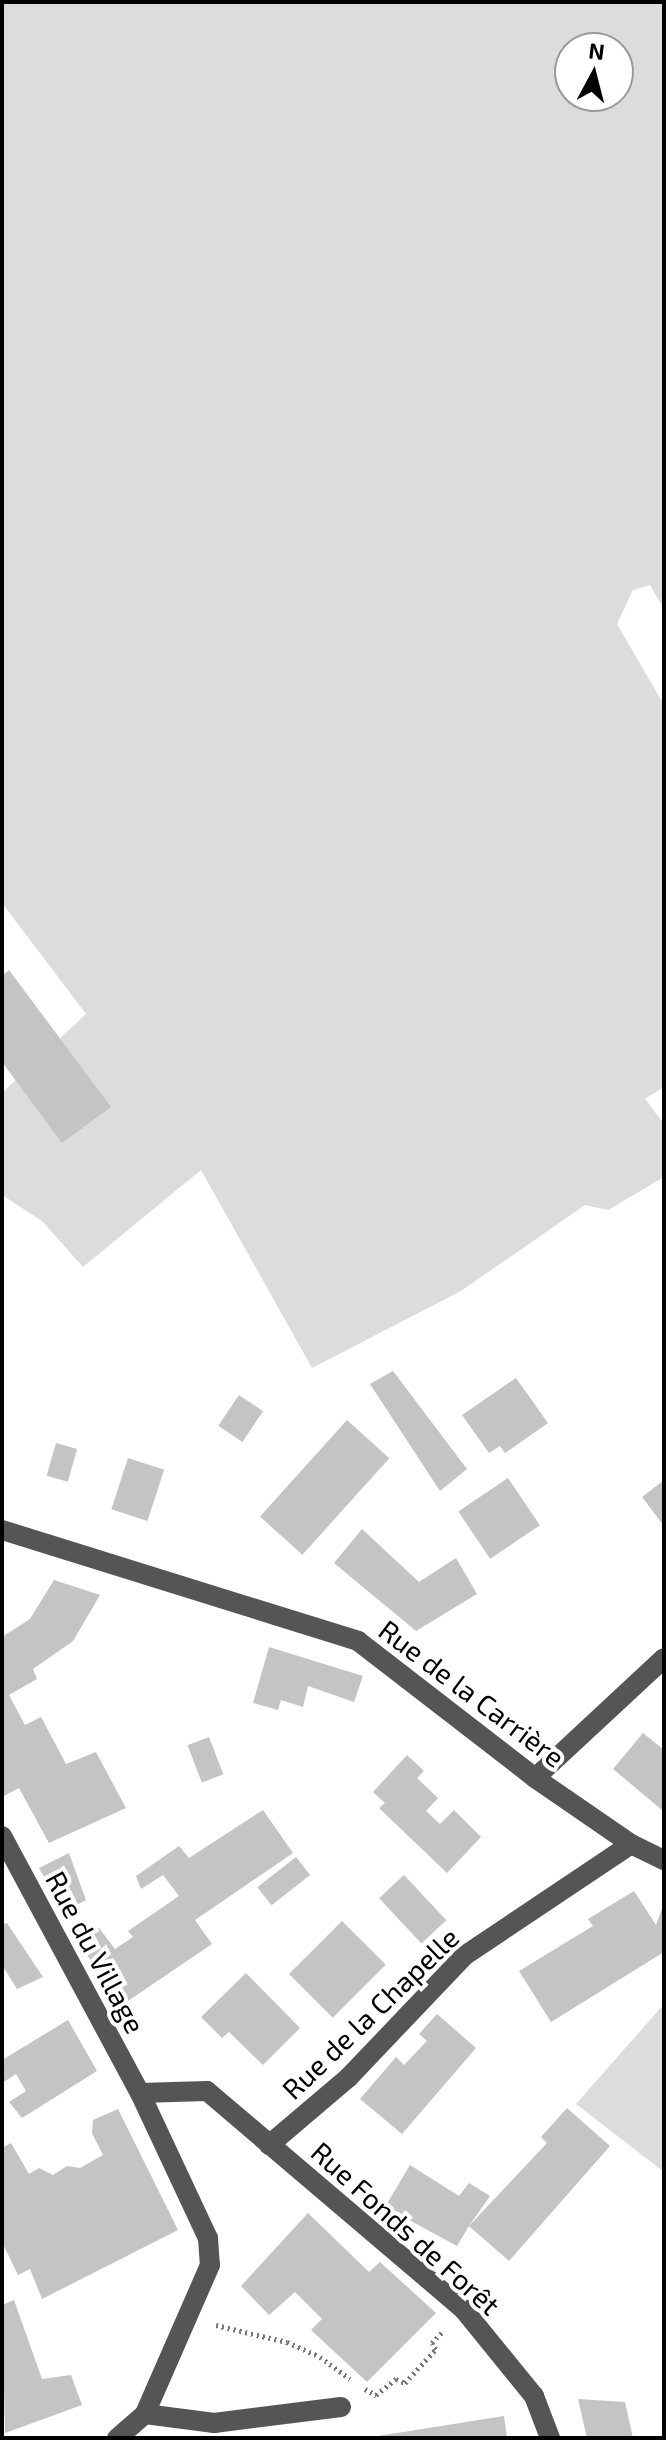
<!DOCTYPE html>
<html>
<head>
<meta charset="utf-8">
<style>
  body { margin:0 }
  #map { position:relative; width:666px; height:2440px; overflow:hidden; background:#fff; font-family:"Exo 2",sans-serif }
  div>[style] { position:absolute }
  .green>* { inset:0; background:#dcdcdc }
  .building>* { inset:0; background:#c4c4c4; transform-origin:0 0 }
  .path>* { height:5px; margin-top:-2.5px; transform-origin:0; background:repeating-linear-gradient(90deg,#777 0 2px,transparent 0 6px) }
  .minor>* { height:20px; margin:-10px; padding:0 10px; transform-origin:10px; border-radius:10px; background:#555 }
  span { translate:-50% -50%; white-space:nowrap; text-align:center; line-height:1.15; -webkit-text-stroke:8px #fff; paint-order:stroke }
  .street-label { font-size:28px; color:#000 }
  .frame { position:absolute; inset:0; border:4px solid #000; pointer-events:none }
  .north { position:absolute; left:554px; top:32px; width:80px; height:80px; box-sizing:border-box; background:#fff; border:2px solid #999; border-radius:50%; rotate:7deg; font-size:22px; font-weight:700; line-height:32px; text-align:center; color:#000 }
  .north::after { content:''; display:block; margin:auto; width:28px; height:36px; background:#000; clip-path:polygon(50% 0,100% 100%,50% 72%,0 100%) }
</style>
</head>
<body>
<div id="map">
  <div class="green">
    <i style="clip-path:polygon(evenodd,2px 2px,664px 2px,664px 609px,650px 585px,633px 590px,617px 624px,664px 705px,664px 1087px,645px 1099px,664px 1124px,664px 1177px,608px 1210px,585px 1205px,461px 1291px,312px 1368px,201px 1170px,83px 1267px,42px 1221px,2px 1195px,2px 1093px,86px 1014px,2px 903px,2px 2px,570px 48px,618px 48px,618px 96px,570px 96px,570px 48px)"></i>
    <i style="clip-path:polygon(664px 2004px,664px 2172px,576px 2104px)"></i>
  </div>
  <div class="building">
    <i style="clip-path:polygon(9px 970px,111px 1107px,62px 1143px,2px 1062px,2px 976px)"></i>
    <i style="clip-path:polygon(393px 1371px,467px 1469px,440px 1491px,370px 1384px)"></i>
    <i style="clip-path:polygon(516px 1378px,548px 1423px,505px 1453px,500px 1446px,489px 1453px,462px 1415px)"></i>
    <i style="left:239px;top:1395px;width:29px;height:37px;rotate:34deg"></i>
    <i style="left:347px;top:1420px;width:57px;height:130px;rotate:42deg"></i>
    <i style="left:56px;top:1443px;width:22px;height:34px;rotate:16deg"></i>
    <i style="left:128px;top:1458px;width:38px;height:54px;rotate:18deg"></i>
    <i style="left:508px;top:1478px;width:57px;height:60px;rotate:56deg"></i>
    <i style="clip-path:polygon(664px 1480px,664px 1526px,642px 1497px)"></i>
    <i style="clip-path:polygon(362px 1529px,419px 1582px,456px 1558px,477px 1594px,416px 1631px,334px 1563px)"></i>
    <i style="clip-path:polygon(54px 1580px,100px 1595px,73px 1641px,33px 1669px,37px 1679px,9px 1695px,25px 1725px,41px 1717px,66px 1764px,96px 1752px,126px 1808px,49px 1843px,19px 1788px,2px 1797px,2px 1637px,30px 1619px)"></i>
    <i style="clip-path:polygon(269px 1647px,363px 1676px,354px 1702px,308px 1686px,303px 1707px,281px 1700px,278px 1710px,253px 1703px)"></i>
    <i style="clip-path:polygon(643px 1733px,664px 1750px,662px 1810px,613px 1769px)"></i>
    <i style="left:209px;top:1737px;width:40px;height:23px;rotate:69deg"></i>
    <i style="clip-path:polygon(407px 1755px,424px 1771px,417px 1778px,438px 1798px,426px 1811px,440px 1824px,454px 1810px,481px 1837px,447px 1873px,379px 1808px,385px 1803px,373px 1792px)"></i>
    <i style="clip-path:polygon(263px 1810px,293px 1853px,195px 1920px,212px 1944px,122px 2005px,78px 1942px,99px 1928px,115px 1949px,133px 1937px,128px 1931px,179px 1896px,163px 1875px,141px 1889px,136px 1876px,179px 1846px,189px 1858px)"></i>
    <i style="clip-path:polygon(69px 1853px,86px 1900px,64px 1912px,39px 1868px)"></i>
    <i style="left:296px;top:1857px;width:23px;height:49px;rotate:52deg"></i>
    <i style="left:404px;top:1875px;width:62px;height:34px;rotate:47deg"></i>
    <i style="clip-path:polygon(634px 1891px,656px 1925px,664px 1903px,664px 1952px,551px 2022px,519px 1971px,593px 1926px,588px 1919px)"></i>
    <i style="left:342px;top:1921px;width:62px;height:75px;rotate:45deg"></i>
    <i style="clip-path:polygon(7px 1923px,43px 1977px,17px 1989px,2px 1965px,2px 1925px)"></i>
    <i style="clip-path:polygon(246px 1973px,300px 2028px,263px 2065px,229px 2032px,222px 2038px,201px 2017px)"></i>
    <i style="clip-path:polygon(437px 2014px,476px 2048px,402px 2134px,360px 2099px,396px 2057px,404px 2065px,427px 2041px,419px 2034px)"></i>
    <i style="clip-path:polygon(68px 2020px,97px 2071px,22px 2118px,9px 2102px,26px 2091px,16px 2074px,2px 2083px,2px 2060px)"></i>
    <i style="clip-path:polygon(567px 2108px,610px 2146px,509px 2261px,469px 2226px,457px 2246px,385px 2207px,410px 2165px,459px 2196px,469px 2183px,490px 2196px,469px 2226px,547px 2143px,541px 2137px)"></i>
    <i style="clip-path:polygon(118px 2109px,178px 2230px,42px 2299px,30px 2269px,18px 2275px,2px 2242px,2px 2148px,11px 2143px,29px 2174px,39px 2168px,53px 2175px,67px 2166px,80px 2168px,103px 2155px,92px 2133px,93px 2120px)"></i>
    <i style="clip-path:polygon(308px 2213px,369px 2272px,380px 2262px,436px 2313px,367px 2382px,311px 2330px,322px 2319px,295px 2292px,269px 2315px,241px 2286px)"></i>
    <i style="clip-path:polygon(14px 2300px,42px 2379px,71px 2375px,82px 2405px,5px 2433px,2px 2305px)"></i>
    <i style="clip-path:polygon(578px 2399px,625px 2402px,633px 2438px,587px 2438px)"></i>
    <i style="clip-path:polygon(504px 2416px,507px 2438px,378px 2438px,378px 2436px)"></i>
  </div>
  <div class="path">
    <i style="left:216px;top:2325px;width:73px;rotate:13.5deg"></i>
    <i style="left:287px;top:2342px;width:36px;rotate:24deg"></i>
    <i style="left:320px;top:2357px;width:37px;rotate:36deg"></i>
    <i style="left:365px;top:2389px;width:13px;rotate:29deg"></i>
    <i style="left:376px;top:2395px;width:26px;rotate:-39deg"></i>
    <i style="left:396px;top:2379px;width:10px;rotate:24deg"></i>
    <i style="left:405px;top:2383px;width:46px;rotate:-47.6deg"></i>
    <i style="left:436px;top:2349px;width:7px;rotate:-124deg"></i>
    <i style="left:432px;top:2343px;width:16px;rotate:-47deg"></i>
  </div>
  <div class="minor">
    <i style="left:2px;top:1530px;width:373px;rotate:17.3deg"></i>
    <i style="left:358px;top:1641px;width:224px;rotate:37.7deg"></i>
    <i style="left:535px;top:1778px;width:116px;rotate:34.5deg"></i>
    <i style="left:631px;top:1844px;width:37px;rotate:26deg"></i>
    <i style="left:535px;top:1778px;width:176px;rotate:-42.9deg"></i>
    <i style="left:2px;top:1836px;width:292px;rotate:61.8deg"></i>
    <i style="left:140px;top:2093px;width:160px;rotate:64.9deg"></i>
    <i style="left:208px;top:2238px;width:27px;rotate:86deg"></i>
    <i style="left:210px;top:2265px;width:163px;rotate:113.6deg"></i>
    <i style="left:145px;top:2414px;width:37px;rotate:139deg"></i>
    <i style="left:140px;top:2093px;width:67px;rotate:-1.7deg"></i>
    <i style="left:207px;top:2091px;width:338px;rotate:40.4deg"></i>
    <i style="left:464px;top:2310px;width:111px;rotate:50.9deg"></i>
    <i style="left:534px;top:2396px;width:45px;rotate:69.1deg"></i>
    <i style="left:269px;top:2145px;width:104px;rotate:-40.3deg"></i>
    <i style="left:348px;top:2078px;width:168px;rotate:-46.4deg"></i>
    <i style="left:464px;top:1956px;width:201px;rotate:-33.8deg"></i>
    <i style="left:145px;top:2414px;width:70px;rotate:7.4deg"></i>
    <i style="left:214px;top:2423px;width:128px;rotate:-7.2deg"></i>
  </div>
  <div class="street-label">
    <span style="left:472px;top:1693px;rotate:37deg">Rue de la Carrière</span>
    <span style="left:96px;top:1952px;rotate:62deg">Rue du Village</span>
    <span style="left:370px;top:2013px;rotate:-44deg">Rue de la Chapelle</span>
    <span style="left:406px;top:2228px;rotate:42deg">Rue Fonds de Forêt</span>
  </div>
  <div class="frame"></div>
  <div class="north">N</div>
</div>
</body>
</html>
